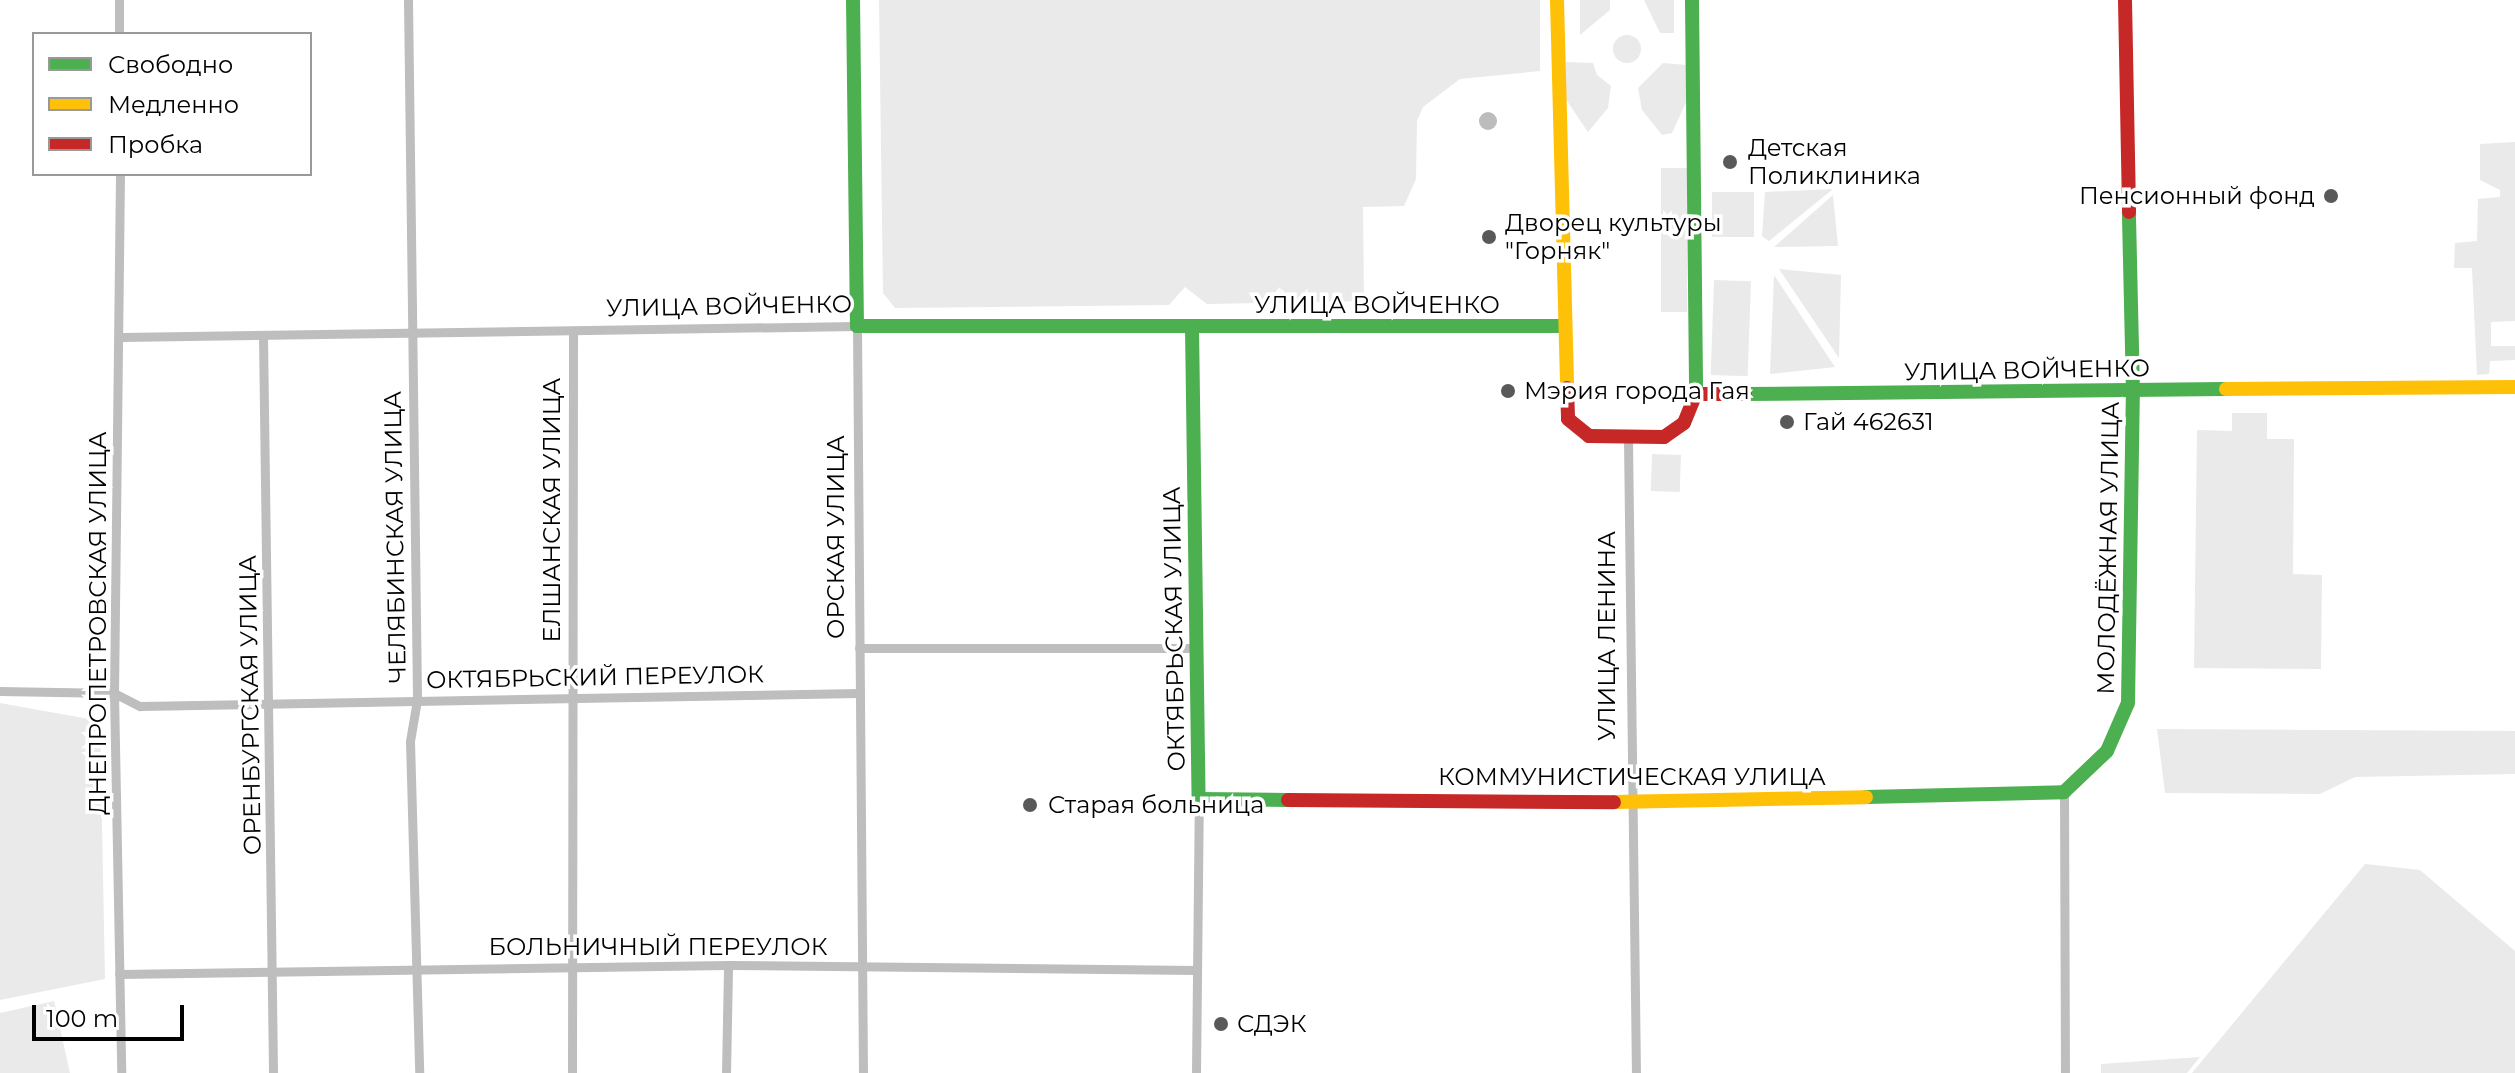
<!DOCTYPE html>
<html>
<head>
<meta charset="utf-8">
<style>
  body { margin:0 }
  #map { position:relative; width:2515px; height:1073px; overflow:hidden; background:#fff; font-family:Montserrat,sans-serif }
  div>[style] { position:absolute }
  .green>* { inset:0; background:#eaeaea; transform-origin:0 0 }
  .round { border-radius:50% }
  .water>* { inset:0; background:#bcbcbc }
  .street>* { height:9px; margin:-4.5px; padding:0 4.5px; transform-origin:4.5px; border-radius:4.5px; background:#bebebe }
  .fast>* { height:14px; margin:-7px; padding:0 7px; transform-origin:7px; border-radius:7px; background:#4caf50 }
  .slow>* { height:14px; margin:-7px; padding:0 7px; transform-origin:7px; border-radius:7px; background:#ffc107 }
  .jam>* { height:14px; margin:-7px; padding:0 7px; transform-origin:7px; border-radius:7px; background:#c62828 }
  .dots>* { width:22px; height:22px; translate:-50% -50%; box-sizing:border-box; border:4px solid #fff; border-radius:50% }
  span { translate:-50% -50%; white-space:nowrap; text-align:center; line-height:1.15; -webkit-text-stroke:7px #fff; paint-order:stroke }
  .poi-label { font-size:24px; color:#000 }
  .left { translate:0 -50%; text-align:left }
  .right { translate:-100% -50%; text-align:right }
  .street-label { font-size:24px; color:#000 }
  .legend { position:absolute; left:32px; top:32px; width:280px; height:144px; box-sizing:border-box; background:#fff; border:2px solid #999; margin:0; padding:10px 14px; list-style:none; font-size:24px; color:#000 }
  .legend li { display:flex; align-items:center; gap:16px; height:40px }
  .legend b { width:40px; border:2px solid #999 }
  .scale { position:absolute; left:32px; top:1005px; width:152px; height:36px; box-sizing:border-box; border:4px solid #000; border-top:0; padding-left:10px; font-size:24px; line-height:28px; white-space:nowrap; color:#000; -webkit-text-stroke:6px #fff; paint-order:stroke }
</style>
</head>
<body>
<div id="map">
  <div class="green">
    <i style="clip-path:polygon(879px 0,1540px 0,1540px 71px,1460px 79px,1423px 107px,1417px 121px,1416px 179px,1404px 206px,1363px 207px,1364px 301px,1207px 304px,1185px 287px,1169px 305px,895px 308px,883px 293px)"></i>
    <i style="clip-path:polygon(1580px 0,1610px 0,1610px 10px,1580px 35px)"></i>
    <i style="clip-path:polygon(1644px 0,1674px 0,1674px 33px,1660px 33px)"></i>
    <i class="round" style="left:1613px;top:35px;width:28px;height:28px"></i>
    <i style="clip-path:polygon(1566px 62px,1593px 63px,1597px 75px,1611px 86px,1608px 108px,1588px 132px,1565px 98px)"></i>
    <i style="clip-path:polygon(1663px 63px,1687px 65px,1688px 98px,1672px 133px,1662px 135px,1642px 110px,1638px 88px)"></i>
    <i style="clip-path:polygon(2515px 142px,2515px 321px,2491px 322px,2491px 346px,2515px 346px,2515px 360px,2490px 361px,2489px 374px,2477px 375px,2472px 268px,2454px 268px,2455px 243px,2477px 241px,2478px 199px,2500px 197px,2500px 190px,2480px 180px,2480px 144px)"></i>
    <i style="left:1661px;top:168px;width:26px;height:144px"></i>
    <i style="clip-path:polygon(1833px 189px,1769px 241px,1762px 236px,1765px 192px)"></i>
    <i style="left:1712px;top:192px;width:42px;height:45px"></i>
    <i style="clip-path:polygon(1833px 195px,1838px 246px,1774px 247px)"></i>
    <i style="clip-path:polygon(1779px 269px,1841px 275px,1839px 358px)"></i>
    <i style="clip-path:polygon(1774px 275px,1835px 367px,1770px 374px)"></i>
    <i style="left:1714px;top:280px;width:37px;height:95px;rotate:2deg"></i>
    <i style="clip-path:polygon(2232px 413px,2267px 413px,2267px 439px,2294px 439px,2293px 574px,2322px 575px,2321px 669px,2194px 668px,2197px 430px,2232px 431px)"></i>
    <i style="left:1652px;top:454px;width:29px;height:37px;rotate:2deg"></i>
    <i style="clip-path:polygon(0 703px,100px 721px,105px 979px,0 1000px)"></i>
    <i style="clip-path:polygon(2157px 729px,2515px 731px,2515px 774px,2355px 777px,2320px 794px,2165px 793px)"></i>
    <i style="clip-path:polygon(2365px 864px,2420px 870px,2515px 951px,2515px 1073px,2192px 1073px)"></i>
    <i style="clip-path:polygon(54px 1001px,70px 1073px,0 1073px,0 1013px)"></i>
    <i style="clip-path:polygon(2200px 1057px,2187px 1073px,2101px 1073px,2101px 1064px)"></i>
  </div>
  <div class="water">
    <i class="round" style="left:1479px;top:112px;width:18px;height:18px"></i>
  </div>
  <div class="street">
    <i style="left:119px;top:0;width:34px;rotate:90deg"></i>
    <i style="left:408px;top:0;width:700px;rotate:89.26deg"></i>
    <i style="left:417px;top:700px;width:42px;rotate:99.7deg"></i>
    <i style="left:410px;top:741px;width:332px;rotate:88.4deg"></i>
    <i style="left:120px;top:174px;width:519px;rotate:90.66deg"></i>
    <i style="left:114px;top:693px;width:380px;rotate:88.9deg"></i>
    <i style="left:263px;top:336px;width:737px;rotate:89.22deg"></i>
    <i style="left:122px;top:337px;width:735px;rotate:-0.86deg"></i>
    <i style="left:857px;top:326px;width:747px;rotate:89.54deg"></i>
    <i style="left:1628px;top:439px;width:634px;rotate:89.28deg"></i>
    <i style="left:859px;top:648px;width:335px"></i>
    <i style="left:0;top:691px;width:114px;rotate:1deg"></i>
    <i style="left:114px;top:693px;width:29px;rotate:27deg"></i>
    <i style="left:140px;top:706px;width:719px;rotate:-1.04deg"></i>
    <i style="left:2064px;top:792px;width:281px;rotate:89.8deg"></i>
    <i style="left:119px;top:974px;width:609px;rotate:-0.85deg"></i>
    <i style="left:728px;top:965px;width:468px;rotate:0.6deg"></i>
    <i style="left:572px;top:1073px;width:742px;rotate:-89.92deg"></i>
    <i style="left:726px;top:1073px;width:108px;rotate:-88.9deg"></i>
    <i style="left:1196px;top:1073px;width:274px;rotate:-89.4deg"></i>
  </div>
  <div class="fast">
    <i style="left:853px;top:0;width:326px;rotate:89.3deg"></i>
    <i style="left:857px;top:326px;width:705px"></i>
    <i style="left:1692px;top:0;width:394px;rotate:89.4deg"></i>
    <i style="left:1192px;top:327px;width:472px;rotate:89.2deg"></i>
    <i style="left:1199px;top:799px;width:89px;rotate:0.6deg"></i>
    <i style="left:1745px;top:394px;width:481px;rotate:-0.6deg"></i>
    <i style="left:1866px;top:797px;width:198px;rotate:-1.4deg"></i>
    <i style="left:2064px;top:792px;width:59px;rotate:-43.6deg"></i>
    <i style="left:2107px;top:751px;width:52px;rotate:-66.4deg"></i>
    <i style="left:2128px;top:703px;width:310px;rotate:-89.1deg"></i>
    <i style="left:2133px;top:393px;width:181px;rotate:-91.3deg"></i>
  </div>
  <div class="slow">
    <i style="left:1557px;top:0;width:388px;rotate:88.5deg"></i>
    <i style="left:2226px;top:389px;width:289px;rotate:-0.4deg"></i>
    <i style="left:1614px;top:802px;width:252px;rotate:-1.1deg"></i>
  </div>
  <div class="jam">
    <i style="left:2125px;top:0;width:212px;rotate:88.9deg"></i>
    <i style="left:1567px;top:388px;width:31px;rotate:88deg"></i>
    <i style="left:1568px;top:419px;width:27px;rotate:39deg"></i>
    <i style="left:1589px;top:436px;width:75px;rotate:0.8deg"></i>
    <i style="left:1664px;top:437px;width:24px;rotate:-35deg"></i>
    <i style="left:1684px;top:423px;width:31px;rotate:-68deg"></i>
    <i style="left:1696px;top:394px;width:49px"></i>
    <i style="left:1288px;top:800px;width:326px;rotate:0.4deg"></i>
  </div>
  <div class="dots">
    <i style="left:1730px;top:162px;background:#595959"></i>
    <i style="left:2331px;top:196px;background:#595959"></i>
    <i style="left:1489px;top:237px;background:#595959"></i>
    <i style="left:1508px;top:391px;background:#595959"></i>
    <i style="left:1787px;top:422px;background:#595959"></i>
    <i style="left:1030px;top:805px;background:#595959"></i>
    <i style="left:1221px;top:1024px;background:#595959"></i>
  </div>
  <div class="poi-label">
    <span class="left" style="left:1748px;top:162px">Детская<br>Поликлиника</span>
    <span class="right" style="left:2315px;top:196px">Пенсионный фонд</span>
    <span class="left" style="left:1505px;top:237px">Дворец культуры<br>"Горняк"</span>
    <span class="left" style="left:1524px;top:391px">Мэрия города Гая</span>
    <span class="left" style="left:1803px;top:422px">Гай 462631</span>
    <span class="left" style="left:1048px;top:805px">Старая больница</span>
    <span class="left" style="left:1237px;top:1024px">СДЭК</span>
  </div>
  <div class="street-label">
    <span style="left:1377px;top:305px">УЛИЦА ВОЙЧЕНКО</span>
    <span style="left:729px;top:306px;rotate:-1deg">УЛИЦА ВОЙЧЕНКО</span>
    <span style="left:2027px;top:370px;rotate:-1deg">УЛИЦА ВОЙЧЕНКО</span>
    <span style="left:552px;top:510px;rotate:-90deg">ЕЛШАНСКАЯ УЛИЦА</span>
    <span style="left:395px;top:537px;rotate:-91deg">ЧЕЛЯБИНСКАЯ УЛИЦА</span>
    <span style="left:836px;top:537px;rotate:-90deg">ОРСКАЯ УЛИЦА</span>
    <span style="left:2108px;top:548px;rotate:-89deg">МОЛОДЁЖНАЯ УЛИЦА</span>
    <span style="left:98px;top:623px;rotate:-90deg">ДНЕПРОПЕТРОВСКАЯ УЛИЦА</span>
    <span style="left:1174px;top:629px;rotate:-91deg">ОКТЯБРЬСКАЯ УЛИЦА</span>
    <span style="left:1607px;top:636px;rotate:-90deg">УЛИЦА ЛЕНИНА</span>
    <span style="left:595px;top:677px;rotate:-1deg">ОКТЯБРЬСКИЙ ПЕРЕУЛОК</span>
    <span style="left:250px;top:705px;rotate:-91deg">ОРЕНБУРГСКАЯ УЛИЦА</span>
    <span style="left:1632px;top:777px">КОММУНИСТИЧЕСКАЯ УЛИЦА</span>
    <span style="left:658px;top:947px">БОЛЬНИЧНЫЙ ПЕРЕУЛОК</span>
  </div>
  <ul class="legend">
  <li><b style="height:10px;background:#4caf50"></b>Свободно</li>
  <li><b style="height:10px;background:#ffc107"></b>Медленно</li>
  <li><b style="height:10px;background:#c62828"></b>Пробка</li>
  </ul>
  <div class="scale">100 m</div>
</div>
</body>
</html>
